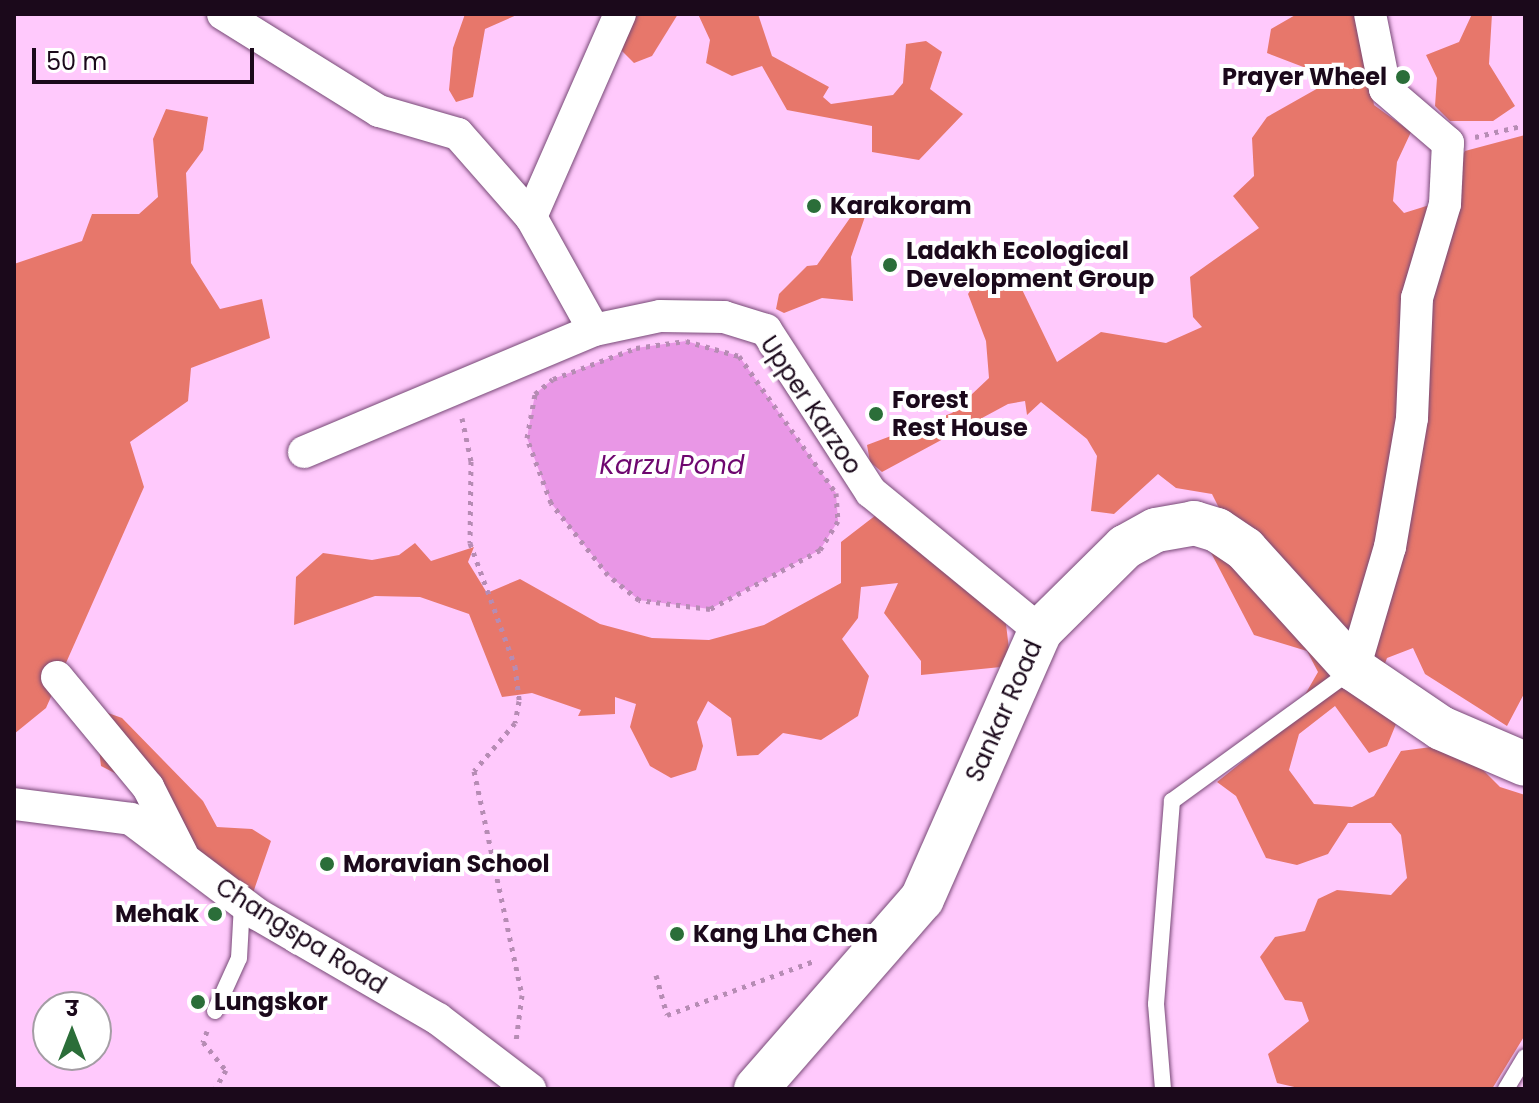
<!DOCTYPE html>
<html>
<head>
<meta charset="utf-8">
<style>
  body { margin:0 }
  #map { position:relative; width:1539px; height:1103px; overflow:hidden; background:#ffc9fc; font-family:Poppins,"Noto Sans Devanagari",sans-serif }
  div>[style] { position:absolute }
  .forest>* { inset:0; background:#e7776b }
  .water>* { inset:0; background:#e997e6 }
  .path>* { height:5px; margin-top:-2.5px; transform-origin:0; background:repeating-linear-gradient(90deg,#b68cb4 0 4px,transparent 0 10px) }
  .roads { filter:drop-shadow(0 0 2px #774976) drop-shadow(0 0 2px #774976) }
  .lane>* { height:16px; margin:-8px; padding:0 8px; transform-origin:8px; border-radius:8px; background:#fff }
  .street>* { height:32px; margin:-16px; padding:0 16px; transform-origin:16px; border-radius:16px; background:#fff }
  .secondary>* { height:44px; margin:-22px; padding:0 22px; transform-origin:22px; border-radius:22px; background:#fff }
  .dots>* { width:22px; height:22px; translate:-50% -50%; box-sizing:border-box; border:4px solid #fff; border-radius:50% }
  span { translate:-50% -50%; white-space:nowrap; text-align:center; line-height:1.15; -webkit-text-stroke:8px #fff; paint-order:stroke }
  .poi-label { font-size:24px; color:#1b091b; font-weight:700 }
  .right { translate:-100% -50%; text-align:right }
  .left { translate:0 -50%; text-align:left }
  .street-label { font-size:24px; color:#1b091b }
  .water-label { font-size:26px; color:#6e076f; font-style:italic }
  .frame { position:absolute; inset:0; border:16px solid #1b091b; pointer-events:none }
  .north { position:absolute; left:32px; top:991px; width:80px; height:80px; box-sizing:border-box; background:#fff; border:2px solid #a49da4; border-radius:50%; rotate:0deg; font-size:22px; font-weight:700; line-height:32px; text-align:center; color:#1b091b }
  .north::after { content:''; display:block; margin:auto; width:28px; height:36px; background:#2b6e39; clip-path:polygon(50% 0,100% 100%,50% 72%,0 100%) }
  .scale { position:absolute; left:32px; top:48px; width:222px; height:36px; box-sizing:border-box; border:4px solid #1b091b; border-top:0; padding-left:10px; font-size:24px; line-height:28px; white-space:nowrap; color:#1b091b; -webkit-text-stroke:6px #fff; paint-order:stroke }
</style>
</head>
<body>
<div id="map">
  <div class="forest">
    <i style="clip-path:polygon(465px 14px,519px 14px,485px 29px,473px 97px,456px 102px,449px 90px,453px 48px)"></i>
    <i style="clip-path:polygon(633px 14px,678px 14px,652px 56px,634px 63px,619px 48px)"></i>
    <i style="clip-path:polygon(698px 14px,758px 14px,772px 56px,829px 87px,823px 97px,831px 104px,893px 95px,903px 83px,906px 44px,926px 41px,942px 52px,930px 89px,963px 114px,919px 160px,872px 152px,872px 126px,787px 110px,762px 66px,732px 76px,706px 63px,710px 40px)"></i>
    <i style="clip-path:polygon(1297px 14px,1359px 14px,1374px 105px,1411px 132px,1397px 162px,1393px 201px,1404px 213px,1436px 203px,1465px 151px,1525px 135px,1525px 692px,1507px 726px,1425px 674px,1413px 648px,1387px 658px,1371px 701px,1396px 724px,1387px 746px,1369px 753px,1335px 706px,1299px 734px,1289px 770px,1314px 804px,1352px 807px,1374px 796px,1401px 751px,1439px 746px,1471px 758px,1500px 787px,1525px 795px,1525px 1035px,1492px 1089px,1303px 1089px,1277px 1083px,1268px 1054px,1309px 1021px,1302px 1002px,1285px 1000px,1260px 957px,1275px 937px,1305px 931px,1318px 899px,1337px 890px,1391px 895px,1407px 878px,1401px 835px,1391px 823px,1348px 823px,1328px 854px,1297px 865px,1266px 858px,1236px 796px,1217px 782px,1287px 726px,1318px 672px,1307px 651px,1254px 635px,1208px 547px,1223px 516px,1212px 494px,1176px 488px,1158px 474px,1114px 514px,1091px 511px,1097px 456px,1087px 439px,1041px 402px,1027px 415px,1025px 401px,1008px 404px,882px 472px,870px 462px,867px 445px,952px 413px,989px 378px,986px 341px,968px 294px,982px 272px,1015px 275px,1057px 362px,1101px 332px,1166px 343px,1202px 327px,1193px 317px,1190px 277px,1259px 228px,1233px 196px,1254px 176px,1252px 138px,1267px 117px,1320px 87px,1319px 73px,1267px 53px,1271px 29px)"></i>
    <i style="clip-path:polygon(1472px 14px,1492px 14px,1489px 64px,1515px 106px,1493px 121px,1450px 121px,1435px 106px,1437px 78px,1426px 55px,1459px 42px)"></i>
    <i style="clip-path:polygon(166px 109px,208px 117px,203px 150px,186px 173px,191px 263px,220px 309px,262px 299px,270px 338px,191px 368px,188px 401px,130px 442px,144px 487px,46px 708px,14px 734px,14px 264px,82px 241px,92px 214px,139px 214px,158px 197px,153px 139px)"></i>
    <i style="clip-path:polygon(857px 208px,868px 208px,851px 257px,853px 301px,822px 298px,784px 313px,776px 309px,779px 294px,807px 266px,817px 265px)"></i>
    <i style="clip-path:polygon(876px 515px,983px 597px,1006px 624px,1011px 666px,921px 675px,921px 661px,884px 613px,898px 583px,861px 587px,858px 618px,842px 639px,869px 676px,858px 716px,821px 740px,783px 733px,758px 755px,737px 756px,731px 718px,708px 701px,697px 722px,703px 746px,696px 770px,671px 778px,650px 766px,630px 727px,636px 704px,615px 697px,615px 714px,578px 716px,581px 710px,532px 693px,502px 697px,469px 614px,420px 597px,375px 596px,294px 625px,296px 577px,323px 553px,372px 560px,399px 555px,415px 543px,431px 561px,474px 547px,468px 562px,487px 593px,520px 579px,600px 624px,652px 638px,709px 640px,764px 625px,841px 583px,841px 542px)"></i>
    <i style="clip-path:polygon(94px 708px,122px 718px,203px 801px,217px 827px,252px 829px,271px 841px,253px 893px,222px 883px,138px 785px,101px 766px)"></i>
  </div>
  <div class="water">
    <i style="clip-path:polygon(686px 341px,739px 356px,836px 493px,838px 521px,820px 550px,710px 609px,639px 600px,608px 575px,551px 503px,527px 438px,535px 394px,553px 379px,636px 348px)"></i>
  </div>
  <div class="path">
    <i style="left:1475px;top:137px;width:51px;rotate:-13.5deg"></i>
    <i style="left:686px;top:341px;width:55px;rotate:15.8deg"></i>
    <i style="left:739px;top:356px;width:168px;rotate:54.7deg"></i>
    <i style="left:836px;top:493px;width:28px;rotate:86deg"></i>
    <i style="left:838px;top:521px;width:34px;rotate:122deg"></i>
    <i style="left:820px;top:550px;width:125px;rotate:151.8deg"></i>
    <i style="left:710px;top:609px;width:72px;rotate:-172.8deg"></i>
    <i style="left:639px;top:600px;width:40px;rotate:-141deg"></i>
    <i style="left:608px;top:575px;width:92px;rotate:-128.4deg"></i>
    <i style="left:551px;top:503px;width:69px;rotate:-110.3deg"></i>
    <i style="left:527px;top:438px;width:45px;rotate:-79.7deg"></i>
    <i style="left:535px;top:394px;width:23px;rotate:-40deg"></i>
    <i style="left:553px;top:379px;width:89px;rotate:-20.5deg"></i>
    <i style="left:636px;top:348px;width:50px;rotate:-8deg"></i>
    <i style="left:462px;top:418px;width:44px;rotate:78.2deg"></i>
    <i style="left:471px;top:461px;width:82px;rotate:90.7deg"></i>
    <i style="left:470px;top:543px;width:131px;rotate:69.9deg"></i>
    <i style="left:515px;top:666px;width:35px;rotate:83deg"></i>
    <i style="left:519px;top:701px;width:22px;rotate:100deg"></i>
    <i style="left:515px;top:723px;width:63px;rotate:130.5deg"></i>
    <i style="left:474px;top:771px;width:229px;rotate:77.9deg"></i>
    <i style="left:522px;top:995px;width:46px;rotate:97.4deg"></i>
    <i style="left:656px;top:975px;width:41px;rotate:74.6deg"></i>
    <i style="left:667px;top:1015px;width:157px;rotate:-20.2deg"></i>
    <i style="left:207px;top:1031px;width:12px;rotate:110deg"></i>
    <i style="left:203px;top:1042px;width:36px;rotate:51deg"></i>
    <i style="left:226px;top:1070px;width:22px;rotate:120deg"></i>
  </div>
  <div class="roads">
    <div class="lane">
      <i style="left:215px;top:1011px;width:58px;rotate:-65.6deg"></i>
      <i style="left:239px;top:958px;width:54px;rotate:-86.8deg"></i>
      <i style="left:1163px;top:1089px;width:85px;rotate:-94.7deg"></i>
      <i style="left:1156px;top:1004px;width:204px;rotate:-85.5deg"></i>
      <i style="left:1172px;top:801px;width:221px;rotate:-36deg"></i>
      <i style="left:1506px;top:1089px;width:37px;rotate:-59deg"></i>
    </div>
    <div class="street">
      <i style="left:223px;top:14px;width:184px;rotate:31.9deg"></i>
      <i style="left:379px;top:111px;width:82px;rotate:16.2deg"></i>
      <i style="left:458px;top:134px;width:111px;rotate:48.7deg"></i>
      <i style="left:620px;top:14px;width:222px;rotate:113.7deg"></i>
      <i style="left:531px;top:217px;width:129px;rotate:60.9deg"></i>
      <i style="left:594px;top:330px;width:67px;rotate:-12deg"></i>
      <i style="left:660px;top:316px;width:64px;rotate:0.9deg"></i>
      <i style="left:724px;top:317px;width:44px;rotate:17.2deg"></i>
      <i style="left:766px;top:330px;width:193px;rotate:57.1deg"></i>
      <i style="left:871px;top:492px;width:219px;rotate:39.4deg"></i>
      <i style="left:304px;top:452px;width:315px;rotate:-22.8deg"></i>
      <i style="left:1354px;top:669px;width:127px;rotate:-73.6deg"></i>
      <i style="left:1390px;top:547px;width:131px;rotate:-80.3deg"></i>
      <i style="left:1412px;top:418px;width:120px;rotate:-87.6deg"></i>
      <i style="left:1417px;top:298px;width:98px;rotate:-73.4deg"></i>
      <i style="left:1445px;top:204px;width:61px;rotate:-87.2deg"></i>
      <i style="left:1448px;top:143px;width:83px;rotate:-139.4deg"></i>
      <i style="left:1385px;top:89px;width:76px;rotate:-101.3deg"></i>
      <i style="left:57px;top:677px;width:143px;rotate:50.4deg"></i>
      <i style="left:148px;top:787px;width:75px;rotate:63.1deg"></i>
      <i style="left:14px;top:804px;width:118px;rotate:7.3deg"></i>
      <i style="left:131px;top:819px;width:158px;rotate:37deg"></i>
      <i style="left:257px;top:914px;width:209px;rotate:30.1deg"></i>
      <i style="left:438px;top:1019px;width:116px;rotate:37.3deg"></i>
    </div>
    <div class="secondary">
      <i style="left:756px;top:1089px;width:252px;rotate:-48.9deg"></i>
      <i style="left:922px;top:899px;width:293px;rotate:-66.2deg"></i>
      <i style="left:1040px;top:631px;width:120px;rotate:-44.7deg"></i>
      <i style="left:1125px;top:547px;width:35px;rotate:-29deg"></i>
      <i style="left:1156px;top:530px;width:39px;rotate:-10deg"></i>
      <i style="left:1194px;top:523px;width:24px;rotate:17deg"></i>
      <i style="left:1217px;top:530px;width:34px;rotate:34deg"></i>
      <i style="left:1245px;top:549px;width:162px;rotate:47.8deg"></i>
      <i style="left:1354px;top:669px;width:105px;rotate:34.1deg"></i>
      <i style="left:1441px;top:728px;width:91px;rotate:23.2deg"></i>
    </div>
  </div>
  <div class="dots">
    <i style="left:1403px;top:77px;background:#2b6e39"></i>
    <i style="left:814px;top:206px;background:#2b6e39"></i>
    <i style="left:890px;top:265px;background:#2b6e39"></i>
    <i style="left:876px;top:414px;background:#2b6e39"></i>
    <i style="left:327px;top:864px;background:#2b6e39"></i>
    <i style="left:215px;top:914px;background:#2b6e39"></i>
    <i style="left:677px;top:934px;background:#2b6e39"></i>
    <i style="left:198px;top:1002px;background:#2b6e39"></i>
  </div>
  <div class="poi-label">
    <span class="right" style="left:1387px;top:77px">Prayer Wheel</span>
    <span class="left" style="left:830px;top:206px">Karakoram</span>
    <span class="left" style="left:906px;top:265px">Ladakh Ecological<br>Development Group</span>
    <span class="left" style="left:892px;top:414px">Forest<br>Rest House</span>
    <span class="left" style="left:343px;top:864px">Moravian School</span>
    <span class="right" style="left:199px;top:914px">Mehak</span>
    <span class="left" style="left:693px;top:934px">Kang Lha Chen</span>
    <span class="left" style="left:214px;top:1002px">Lungskor</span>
  </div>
  <div class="street-label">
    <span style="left:811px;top:405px;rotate:56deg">Upper Karzoo</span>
    <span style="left:1004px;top:711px;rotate:-66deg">Sankar Road</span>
    <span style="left:301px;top:936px;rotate:32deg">Changspa Road</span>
  </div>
  <div class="water-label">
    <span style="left:672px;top:466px">Karzu Pond</span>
  </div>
  <div class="frame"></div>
  <div class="north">उ</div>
  <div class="scale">50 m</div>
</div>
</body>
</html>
